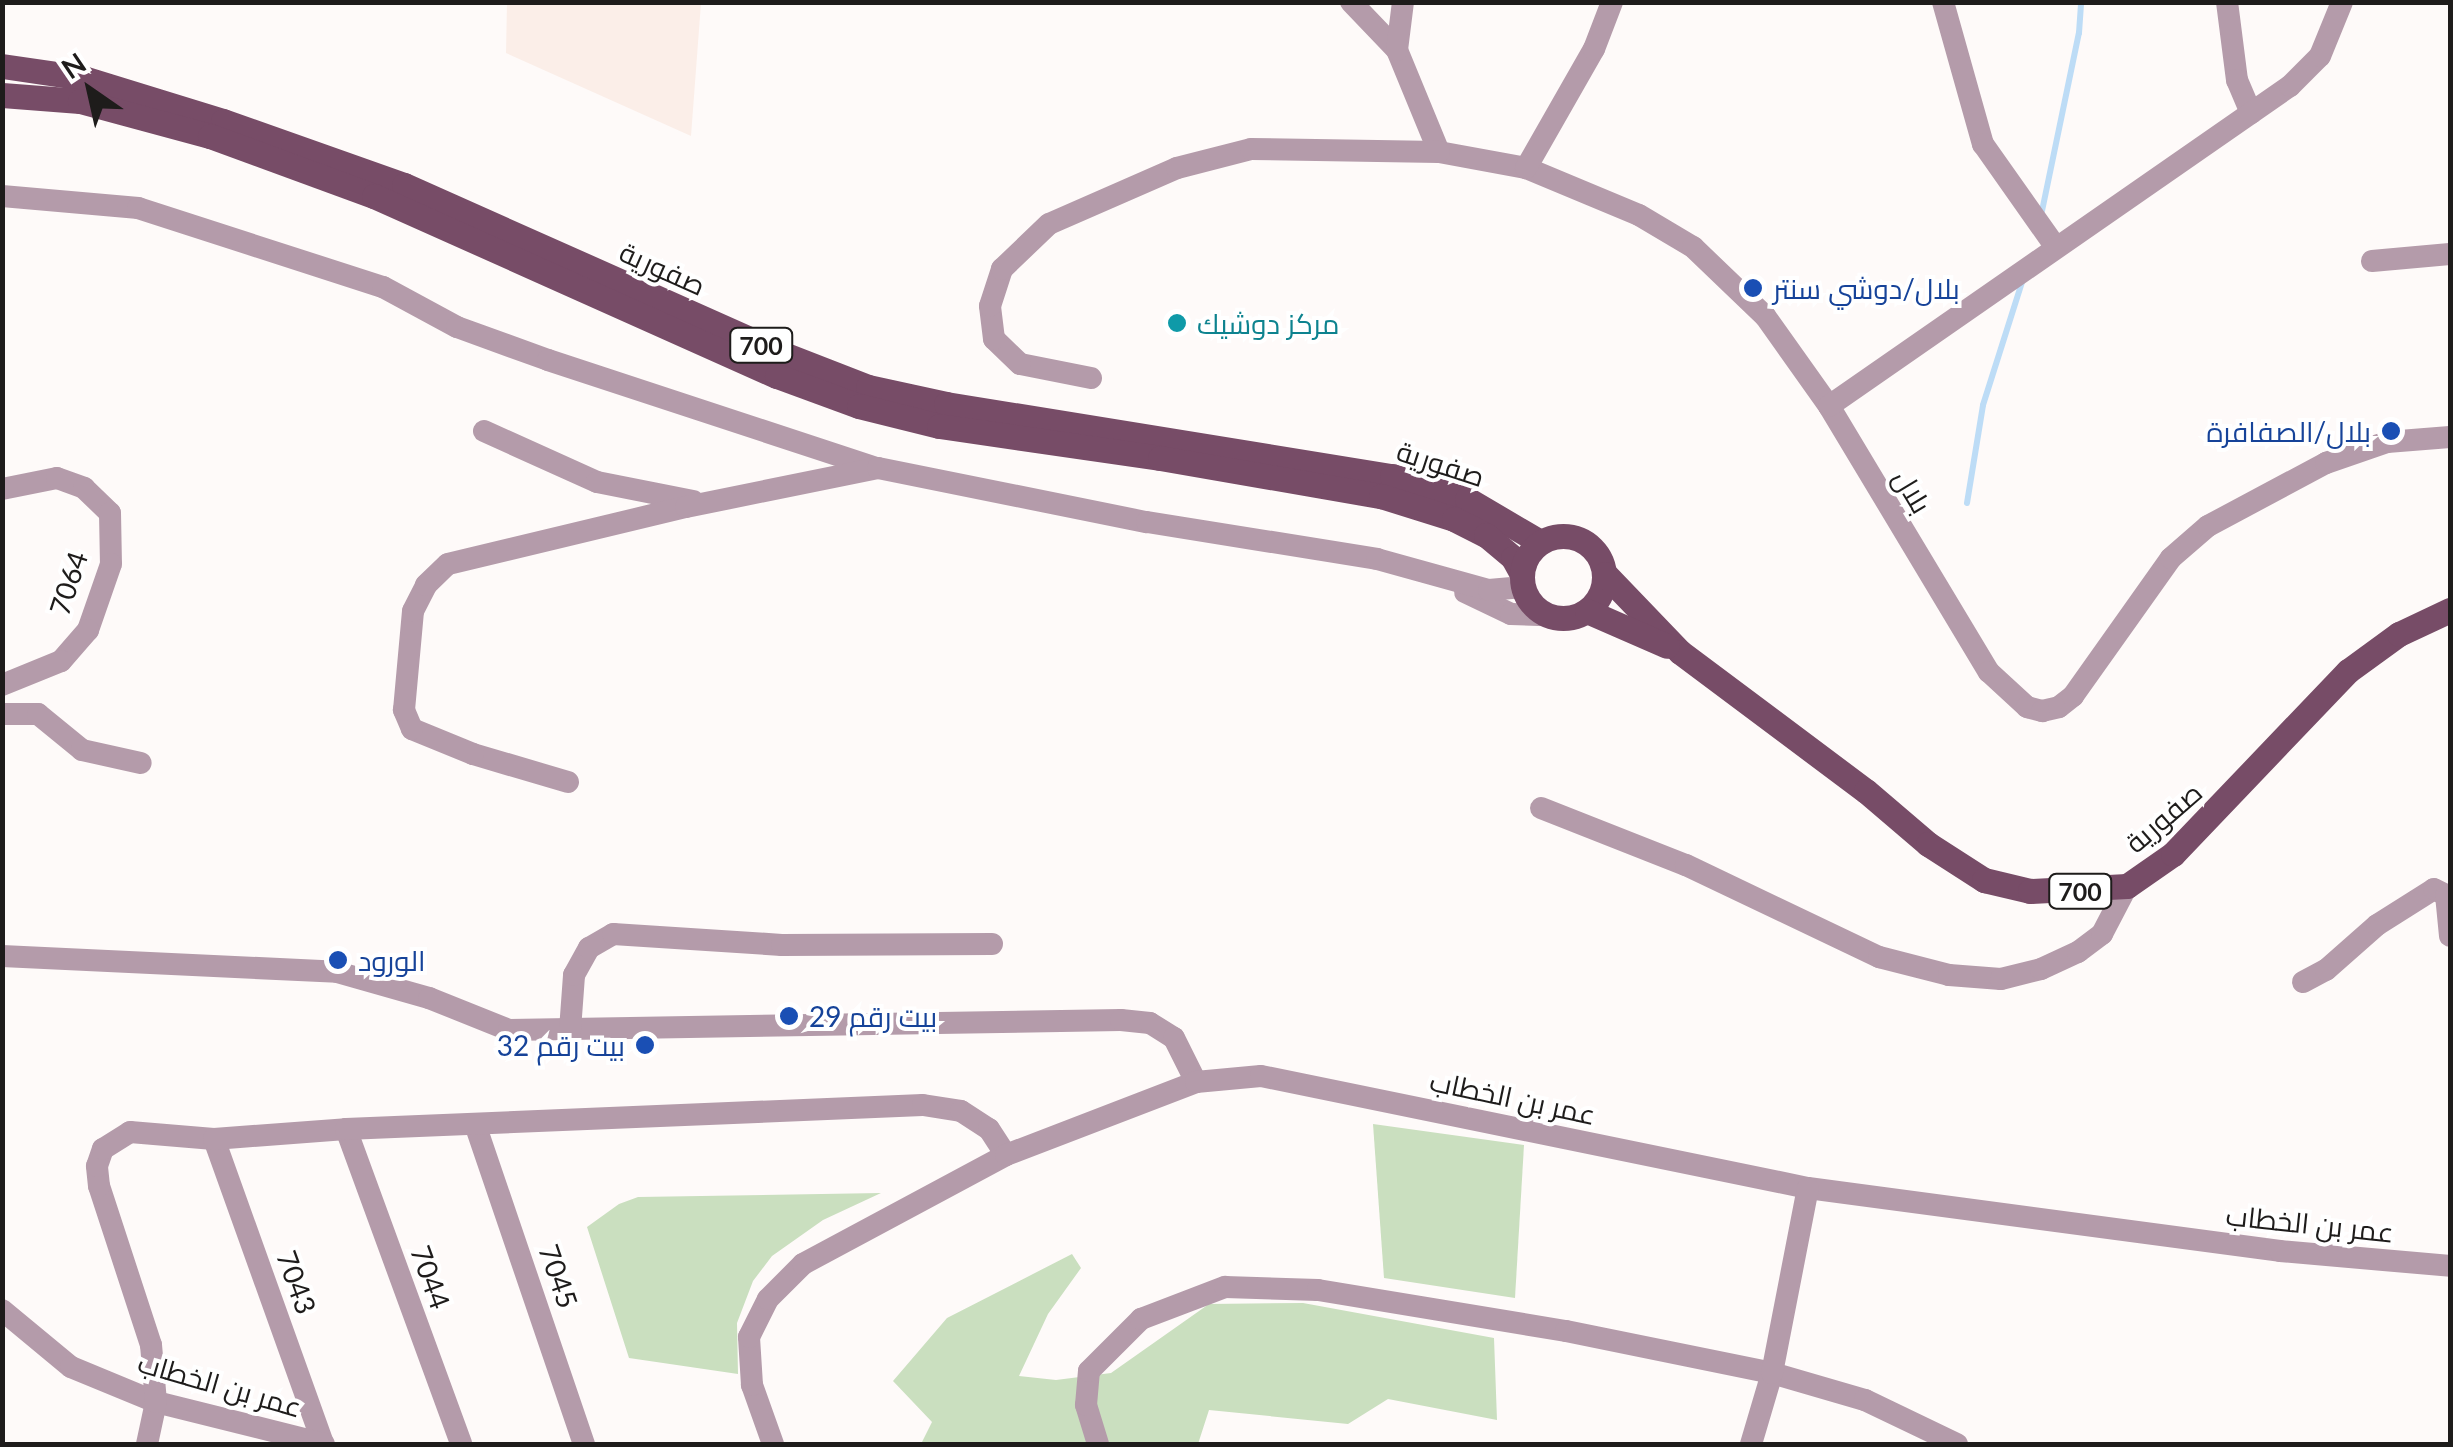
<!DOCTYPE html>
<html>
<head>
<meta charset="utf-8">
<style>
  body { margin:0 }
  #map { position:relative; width:2453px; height:1447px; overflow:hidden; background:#fefaf9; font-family:Lato,Cairo,sans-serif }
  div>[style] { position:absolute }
  .built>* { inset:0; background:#fbeee8 }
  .green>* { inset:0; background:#cadfbf }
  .stream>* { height:6px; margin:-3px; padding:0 3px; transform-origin:3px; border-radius:3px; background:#bddcf6 }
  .minor>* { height:22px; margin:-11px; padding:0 11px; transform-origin:11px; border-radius:11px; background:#b49baa }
  .primary>* { height:25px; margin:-12.5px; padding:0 12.5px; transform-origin:12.5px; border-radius:12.5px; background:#774c67 }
  .primary>.ring { margin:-12.5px; padding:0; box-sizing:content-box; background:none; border:25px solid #774c67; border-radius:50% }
  .dots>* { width:28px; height:28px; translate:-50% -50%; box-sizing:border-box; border:5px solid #fff; border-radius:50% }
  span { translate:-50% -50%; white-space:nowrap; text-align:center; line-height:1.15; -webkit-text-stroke:8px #fff; paint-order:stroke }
  .shield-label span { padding:2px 8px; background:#fff; border:2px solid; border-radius:8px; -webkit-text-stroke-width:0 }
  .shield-label { font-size:25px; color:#1e1c1b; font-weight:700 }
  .street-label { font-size:28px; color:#1e1c1b }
  .transit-label { font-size:28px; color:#164399 }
  .left { translate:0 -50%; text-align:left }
  .right { translate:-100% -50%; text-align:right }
  .culture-label { font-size:28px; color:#0d838f }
  .frame { position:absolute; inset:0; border:5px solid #1e1c1b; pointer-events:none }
  .north { position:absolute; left:40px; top:40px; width:100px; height:100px; -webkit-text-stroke:8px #fff; paint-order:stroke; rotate:326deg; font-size:28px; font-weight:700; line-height:40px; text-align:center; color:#1e1c1b }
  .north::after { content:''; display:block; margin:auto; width:35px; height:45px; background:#1e1c1b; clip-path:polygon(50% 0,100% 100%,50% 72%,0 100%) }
</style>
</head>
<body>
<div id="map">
  <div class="built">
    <i style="clip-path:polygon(507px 3px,701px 3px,691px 136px,506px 53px)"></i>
  </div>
  <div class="green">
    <i style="clip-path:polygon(1373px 1124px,1524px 1145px,1515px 1298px,1384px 1278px)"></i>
    <i style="clip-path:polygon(881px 1193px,823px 1220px,772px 1256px,753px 1281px,737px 1323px,738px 1374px,629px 1358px,587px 1227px,619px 1204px,638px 1197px)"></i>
    <i style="clip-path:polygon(1072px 1254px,1081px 1268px,1048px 1314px,1019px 1376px,1056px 1380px,1111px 1373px,1209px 1304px,1303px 1303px,1494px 1338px,1497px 1420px,1388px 1399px,1348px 1424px,1209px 1410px,1198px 1444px,921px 1444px,932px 1422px,893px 1381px,947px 1318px)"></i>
  </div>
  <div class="stream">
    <i style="left:2042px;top:211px;width:182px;rotate:-78.3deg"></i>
    <i style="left:2079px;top:33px;width:31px;rotate:-86deg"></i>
    <i style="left:1967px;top:503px;width:99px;rotate:-80.7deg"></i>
    <i style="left:1983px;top:405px;width:129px;rotate:-72.4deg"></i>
  </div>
  <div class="minor">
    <i style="left:1351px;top:2px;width:66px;rotate:46.2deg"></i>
    <i style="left:1397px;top:50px;width:110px;rotate:67.6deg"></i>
    <i style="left:1439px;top:152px;width:88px;rotate:10.4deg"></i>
    <i style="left:1526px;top:168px;width:122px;rotate:22.6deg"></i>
    <i style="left:1639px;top:215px;width:63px;rotate:30.7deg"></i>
    <i style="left:1693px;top:247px;width:100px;rotate:43.8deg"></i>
    <i style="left:1765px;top:316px;width:110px;rotate:54.6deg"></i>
    <i style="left:1829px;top:406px;width:310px;rotate:59deg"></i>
    <i style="left:1989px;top:672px;width:52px;rotate:42.6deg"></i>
    <i style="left:2027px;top:707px;width:16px;rotate:15deg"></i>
    <i style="left:2042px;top:711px;width:17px;rotate:-13deg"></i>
    <i style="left:2059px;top:707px;width:18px;rotate:-38deg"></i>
    <i style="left:2073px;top:696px;width:169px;rotate:-54.6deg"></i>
    <i style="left:2171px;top:558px;width:49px;rotate:-40.9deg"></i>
    <i style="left:2208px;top:526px;width:134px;rotate:-28.1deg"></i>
    <i style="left:2326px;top:463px;width:65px;rotate:-19deg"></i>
    <i style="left:2387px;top:442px;width:63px;rotate:-4.5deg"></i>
    <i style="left:1943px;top:2px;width:148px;rotate:74.3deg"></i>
    <i style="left:1983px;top:144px;width:125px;rotate:54.8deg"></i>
    <i style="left:2227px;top:2px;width:79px;rotate:82.7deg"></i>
    <i style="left:2237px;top:80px;width:36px;rotate:67deg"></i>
    <i style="left:1397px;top:50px;width:48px;rotate:-82.9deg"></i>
    <i style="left:1526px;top:168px;width:137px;rotate:-60.3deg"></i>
    <i style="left:1594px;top:49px;width:50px;rotate:-69deg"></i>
    <i style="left:2px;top:196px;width:137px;rotate:5deg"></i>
    <i style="left:138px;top:208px;width:257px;rotate:17.9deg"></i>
    <i style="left:383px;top:287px;width:84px;rotate:28.4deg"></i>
    <i style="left:457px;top:327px;width:97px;rotate:19.9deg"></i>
    <i style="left:548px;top:360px;width:343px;rotate:18.2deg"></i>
    <i style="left:2372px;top:261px;width:78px;rotate:-5.1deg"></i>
    <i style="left:1091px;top:378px;width:72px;rotate:-168.8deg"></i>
    <i style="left:1020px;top:364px;width:36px;rotate:-136deg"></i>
    <i style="left:994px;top:339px;width:33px;rotate:-97deg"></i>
    <i style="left:990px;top:306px;width:39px;rotate:-72deg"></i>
    <i style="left:1002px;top:269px;width:65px;rotate:-43.8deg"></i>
    <i style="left:1049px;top:224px;width:140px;rotate:-23.6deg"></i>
    <i style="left:1177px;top:168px;width:76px;rotate:-14.4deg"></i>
    <i style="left:1251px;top:149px;width:188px;rotate:0.9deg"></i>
    <i style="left:1829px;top:406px;width:561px;rotate:-34.77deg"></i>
    <i style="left:2290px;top:86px;width:42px;rotate:-45deg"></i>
    <i style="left:2320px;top:56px;width:58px;rotate:-67.8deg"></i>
    <i style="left:484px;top:431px;width:124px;rotate:24.3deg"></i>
    <i style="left:597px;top:482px;width:98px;rotate:11.2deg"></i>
    <i style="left:2px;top:489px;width:56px;rotate:-11.3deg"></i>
    <i style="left:57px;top:478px;width:29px;rotate:20deg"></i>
    <i style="left:84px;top:488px;width:36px;rotate:44deg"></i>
    <i style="left:110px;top:513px;width:51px;rotate:88.9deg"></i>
    <i style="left:111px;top:564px;width:70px;rotate:109.2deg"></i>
    <i style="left:88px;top:630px;width:41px;rotate:131.1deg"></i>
    <i style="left:61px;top:661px;width:64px;rotate:157.9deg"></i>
    <i style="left:1465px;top:592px;width:51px;rotate:25.6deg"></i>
    <i style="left:1511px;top:614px;width:35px;rotate:2deg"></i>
    <i style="left:2px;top:714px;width:36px"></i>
    <i style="left:38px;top:714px;width:57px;rotate:39.3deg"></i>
    <i style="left:82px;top:750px;width:60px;rotate:12.4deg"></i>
    <i style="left:568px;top:782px;width:99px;rotate:-163.6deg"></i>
    <i style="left:473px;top:754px;width:66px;rotate:-157.7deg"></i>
    <i style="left:412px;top:729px;width:21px;rotate:-113deg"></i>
    <i style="left:404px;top:710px;width:99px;rotate:-84.8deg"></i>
    <i style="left:413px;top:611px;width:29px;rotate:-63deg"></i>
    <i style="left:426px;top:585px;width:30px;rotate:-44deg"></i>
    <i style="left:448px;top:564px;width:245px;rotate:-13.5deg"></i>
    <i style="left:686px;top:507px;width:196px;rotate:-11.5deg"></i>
    <i style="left:878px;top:468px;width:274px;rotate:11.4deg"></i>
    <i style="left:1147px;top:522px;width:233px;rotate:9.1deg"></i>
    <i style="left:1377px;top:559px;width:116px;rotate:15.5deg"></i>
    <i style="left:1489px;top:590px;width:34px;rotate:-5deg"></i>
    <i style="left:1541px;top:808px;width:156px;rotate:21.5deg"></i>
    <i style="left:1686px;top:865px;width:214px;rotate:25.5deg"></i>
    <i style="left:1879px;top:957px;width:72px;rotate:14.4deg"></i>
    <i style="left:1949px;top:975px;width:52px;rotate:4.4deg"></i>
    <i style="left:2001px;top:979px;width:41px;rotate:-14deg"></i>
    <i style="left:2041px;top:969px;width:41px;rotate:-24.7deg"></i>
    <i style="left:2078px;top:952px;width:30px;rotate:-37deg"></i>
    <i style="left:2102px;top:934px;width:54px;rotate:-62.5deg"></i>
    <i style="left:2px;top:956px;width:335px;rotate:2.7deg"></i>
    <i style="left:337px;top:972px;width:96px;rotate:15.8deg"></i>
    <i style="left:429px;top:998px;width:86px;rotate:21.8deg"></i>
    <i style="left:509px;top:1030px;width:612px;rotate:-0.94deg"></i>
    <i style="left:1121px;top:1020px;width:29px;rotate:6deg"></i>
    <i style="left:1150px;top:1023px;width:28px;rotate:32deg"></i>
    <i style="left:1174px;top:1038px;width:49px;rotate:63.4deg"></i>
    <i style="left:2303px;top:982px;width:26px;rotate:-28deg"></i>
    <i style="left:2326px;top:970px;width:68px;rotate:-41.4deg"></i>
    <i style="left:2377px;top:925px;width:67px;rotate:-32.3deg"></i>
    <i style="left:2434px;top:889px;width:13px;rotate:27deg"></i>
    <i style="left:2446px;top:895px;width:41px;rotate:84.4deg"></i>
    <i style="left:570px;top:1030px;width:55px;rotate:-85.8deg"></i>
    <i style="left:574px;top:975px;width:31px;rotate:-61deg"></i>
    <i style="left:589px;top:948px;width:28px;rotate:-30deg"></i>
    <i style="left:613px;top:934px;width:169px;rotate:3.7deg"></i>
    <i style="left:782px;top:945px;width:210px;rotate:-0.3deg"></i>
    <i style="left:476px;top:1127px;width:335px;rotate:71.2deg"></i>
    <i style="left:346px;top:1129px;width:335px;rotate:69.9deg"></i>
    <i style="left:214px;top:1139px;width:324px;rotate:70.3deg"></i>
    <i style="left:2px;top:1310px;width:89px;rotate:39.6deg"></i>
    <i style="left:71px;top:1367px;width:92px;rotate:22.4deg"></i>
    <i style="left:156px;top:1402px;width:173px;rotate:14deg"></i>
    <i style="left:147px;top:1444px;width:43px;rotate:-77.9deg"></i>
    <i style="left:156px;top:1402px;width:57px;rotate:-95deg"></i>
    <i style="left:151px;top:1345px;width:167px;rotate:-108.1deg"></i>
    <i style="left:99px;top:1186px;width:20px;rotate:-96deg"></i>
    <i style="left:97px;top:1166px;width:18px;rotate:-71deg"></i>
    <i style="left:103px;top:1149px;width:32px;rotate:-32deg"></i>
    <i style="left:130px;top:1132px;width:84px;rotate:4.8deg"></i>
    <i style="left:214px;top:1139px;width:132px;rotate:-4.3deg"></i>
    <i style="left:346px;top:1129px;width:577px;rotate:-2.38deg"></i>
    <i style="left:923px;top:1105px;width:38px;rotate:9deg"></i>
    <i style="left:961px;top:1111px;width:33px;rotate:33deg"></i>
    <i style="left:989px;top:1129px;width:31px;rotate:57deg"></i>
    <i style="left:773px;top:1444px;width:63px;rotate:-109.6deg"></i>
    <i style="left:752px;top:1385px;width:48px;rotate:-93.6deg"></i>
    <i style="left:749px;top:1337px;width:42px;rotate:-63.4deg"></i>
    <i style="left:768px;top:1299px;width:49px;rotate:-45deg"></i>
    <i style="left:803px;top:1264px;width:230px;rotate:-28.2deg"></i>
    <i style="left:1006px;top:1155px;width:204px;rotate:-21deg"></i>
    <i style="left:1196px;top:1082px;width:65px;rotate:-5.3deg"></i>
    <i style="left:1261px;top:1076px;width:558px;rotate:11.57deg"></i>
    <i style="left:1808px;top:1188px;width:476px;rotate:7.6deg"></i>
    <i style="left:2280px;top:1251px;width:171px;rotate:5deg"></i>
    <i style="left:1098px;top:1444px;width:41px;rotate:-107.1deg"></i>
    <i style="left:1086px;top:1405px;width:34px;rotate:-85deg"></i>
    <i style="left:1089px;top:1371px;width:74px;rotate:-45deg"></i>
    <i style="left:1141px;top:1319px;width:90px;rotate:-20.9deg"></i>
    <i style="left:1225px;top:1287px;width:93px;rotate:1.8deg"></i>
    <i style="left:1318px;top:1290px;width:251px;rotate:9.4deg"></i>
    <i style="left:1566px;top:1331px;width:210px;rotate:11.5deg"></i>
    <i style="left:1772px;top:1373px;width:97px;rotate:16.2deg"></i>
    <i style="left:1865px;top:1400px;width:102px;rotate:25.6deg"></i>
    <i style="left:1751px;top:1444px;width:74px;rotate:-73.5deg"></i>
    <i style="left:1772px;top:1373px;width:188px;rotate:-79deg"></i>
  </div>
  <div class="primary">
    <i style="left:2px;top:66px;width:82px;rotate:8.4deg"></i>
    <i style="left:83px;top:78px;width:146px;rotate:17.1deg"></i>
    <i style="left:223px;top:121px;width:192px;rotate:19.5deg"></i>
    <i style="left:404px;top:185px;width:415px;rotate:24deg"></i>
    <i style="left:783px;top:354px;width:91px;rotate:21.2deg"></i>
    <i style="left:868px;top:387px;width:80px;rotate:12.3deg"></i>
    <i style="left:946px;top:404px;width:452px;rotate:9.2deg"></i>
    <i style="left:1392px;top:476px;width:78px;rotate:17deg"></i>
    <i style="left:1467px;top:499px;width:85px;rotate:30.5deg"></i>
    <i style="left:2px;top:95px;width:78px;rotate:4.4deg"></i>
    <i style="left:80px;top:101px;width:135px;rotate:15.1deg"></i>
    <i style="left:210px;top:136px;width:175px;rotate:20.1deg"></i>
    <i style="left:374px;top:196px;width:441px;rotate:24.1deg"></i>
    <i style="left:777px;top:376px;width:87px;rotate:20.1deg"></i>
    <i style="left:859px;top:406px;width:82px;rotate:14deg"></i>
    <i style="left:939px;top:426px;width:223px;rotate:8.2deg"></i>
    <i style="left:1160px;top:458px;width:224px;rotate:9.8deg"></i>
    <i style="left:1381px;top:496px;width:77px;rotate:17.5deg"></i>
    <i style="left:1454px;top:519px;width:36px;rotate:27deg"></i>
    <i style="left:1486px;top:535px;width:35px;rotate:40deg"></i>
    <i style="left:1513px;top:558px;width:18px;rotate:61deg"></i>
    <i class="ring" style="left:1522px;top:536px;width:57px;height:57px"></i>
    <i style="left:1605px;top:574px;width:108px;rotate:46.1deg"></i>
    <i style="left:1680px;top:652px;width:232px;rotate:36.8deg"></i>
    <i style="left:1866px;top:791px;width:82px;rotate:40.5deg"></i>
    <i style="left:1928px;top:844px;width:67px;rotate:32.7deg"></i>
    <i style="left:1984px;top:880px;width:47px;rotate:13.4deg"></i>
    <i style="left:2030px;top:891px;width:97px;rotate:-3deg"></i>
    <i style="left:2127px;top:886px;width:56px;rotate:-34.8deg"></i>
    <i style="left:2173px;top:854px;width:253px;rotate:-46.3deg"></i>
    <i style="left:2348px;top:671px;width:63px;rotate:-36deg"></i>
    <i style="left:2399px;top:634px;width:56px;rotate:-25.2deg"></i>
    <i style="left:1587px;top:611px;width:87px;rotate:23.6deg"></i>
  </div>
  <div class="dots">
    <i style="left:1753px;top:288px;background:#1a4fb4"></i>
    <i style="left:1177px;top:323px;background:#0f9aa8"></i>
    <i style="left:2391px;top:431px;background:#1a4fb4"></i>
    <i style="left:338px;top:960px;background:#1a4fb4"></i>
    <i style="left:789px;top:1016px;background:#1a4fb4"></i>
    <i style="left:645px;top:1045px;background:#1a4fb4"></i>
  </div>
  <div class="shield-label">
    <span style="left:761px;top:345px">700</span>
    <span style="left:2080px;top:891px">700</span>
  </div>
  <div class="street-label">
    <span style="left:663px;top:268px;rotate:24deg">صفورية</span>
    <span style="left:1441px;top:463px;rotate:18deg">صفورية</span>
    <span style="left:1913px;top:491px;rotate:59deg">بلال</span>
    <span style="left:68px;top:583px;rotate:-72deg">7064</span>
    <span style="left:2163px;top:817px;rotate:-41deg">صفورية</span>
    <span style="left:1513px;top:1097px;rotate:12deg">عمر بن الخطاب</span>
    <span style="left:2310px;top:1223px;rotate:6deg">عمر بن الخطاب</span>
    <span style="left:559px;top:1276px;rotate:71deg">7045</span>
    <span style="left:431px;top:1277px;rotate:70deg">7044</span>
    <span style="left:297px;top:1282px;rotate:70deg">7043</span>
    <span style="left:220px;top:1384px;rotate:16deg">عمر بن الخطاب</span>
  </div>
  <div class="transit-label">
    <span class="left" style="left:1773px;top:288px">بلال/دوشي سنتر</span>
    <span class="right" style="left:2371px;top:431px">بلال/الصفافرة</span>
    <span class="left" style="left:358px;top:960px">الورود</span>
    <span class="left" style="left:809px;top:1016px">بيت رقم 29</span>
    <span class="right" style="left:625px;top:1045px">بيت رقم 32</span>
  </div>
  <div class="culture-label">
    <span class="left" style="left:1197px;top:323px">مركز دوشيك</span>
  </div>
  <div class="frame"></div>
  <div class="north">N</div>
</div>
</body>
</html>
